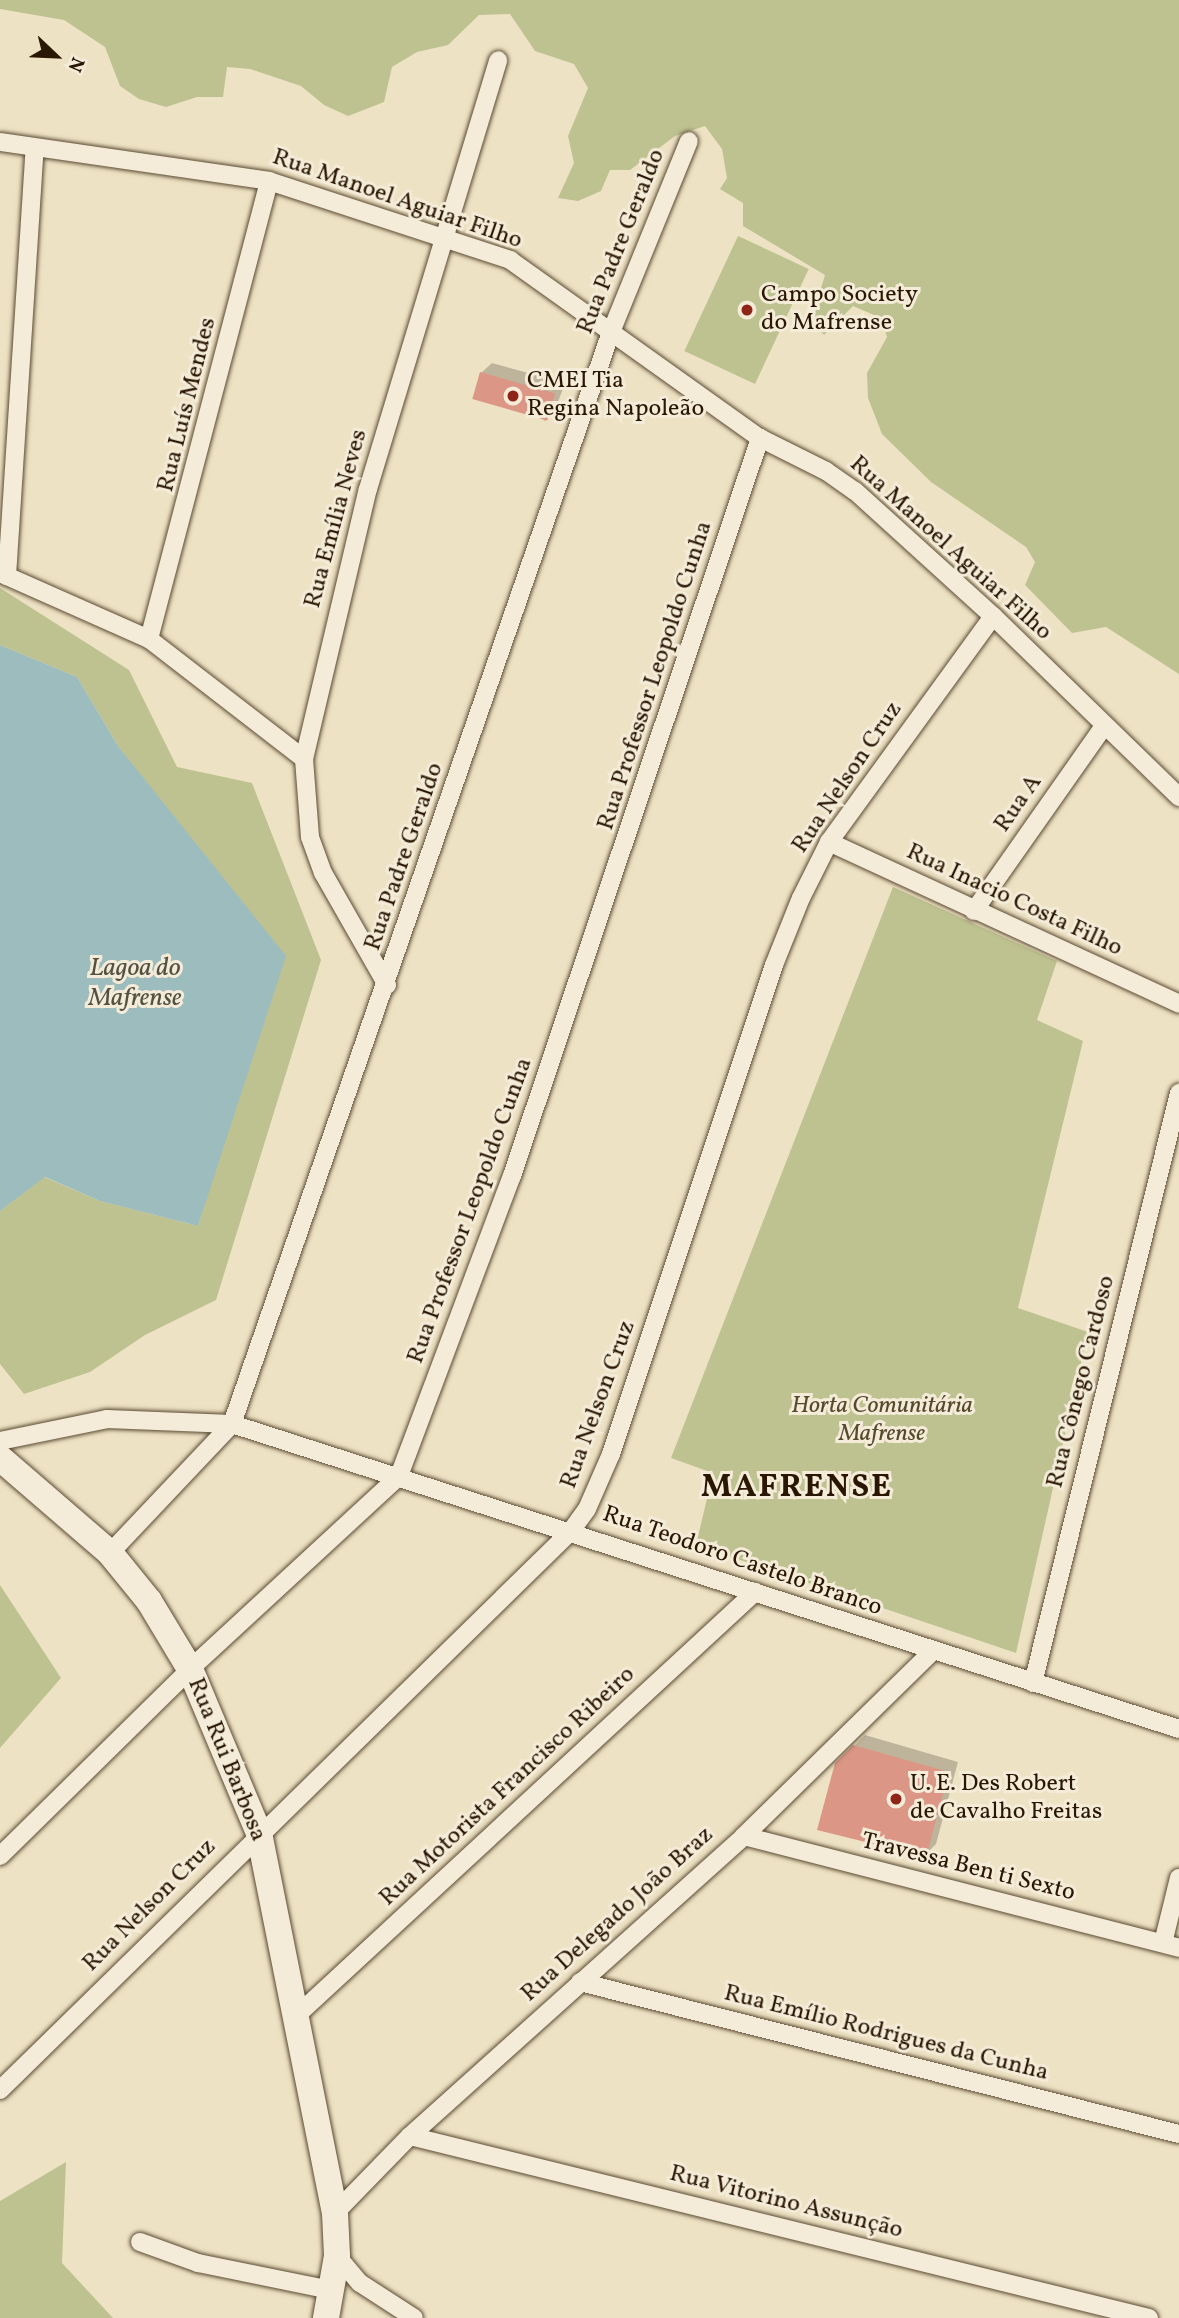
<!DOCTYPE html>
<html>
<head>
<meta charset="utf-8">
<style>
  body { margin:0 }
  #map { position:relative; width:1179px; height:2318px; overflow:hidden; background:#eee2c4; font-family:Vollkorn,serif }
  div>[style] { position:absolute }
  .green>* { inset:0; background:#bec290; transform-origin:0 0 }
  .water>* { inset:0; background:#9dbcbd }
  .shadow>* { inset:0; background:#0003 }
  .building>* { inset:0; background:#db9685; transform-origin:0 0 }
  .roads { filter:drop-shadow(0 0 2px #5a4a32) drop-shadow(0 0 2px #5a4a32) }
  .street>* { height:18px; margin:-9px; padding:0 9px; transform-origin:9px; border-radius:9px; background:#f4ecd9 }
  .secondary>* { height:26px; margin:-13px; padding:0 13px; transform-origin:13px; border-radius:13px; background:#f4ecd9 }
  .dots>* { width:19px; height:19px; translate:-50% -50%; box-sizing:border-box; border:4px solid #f4ecd9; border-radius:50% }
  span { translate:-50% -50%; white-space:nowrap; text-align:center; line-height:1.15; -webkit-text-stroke:6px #f4ecd9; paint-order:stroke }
  .street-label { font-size:24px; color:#291702 }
  .poi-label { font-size:24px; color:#291702 }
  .left { translate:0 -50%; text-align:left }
  .park-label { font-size:24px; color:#564a2d; font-style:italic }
  .water-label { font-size:26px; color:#525143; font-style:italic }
  .district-label { font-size:32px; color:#291702; font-weight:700; letter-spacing:2px }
  .north { position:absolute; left:21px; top:21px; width:70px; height:70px; -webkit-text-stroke:5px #f4ecd9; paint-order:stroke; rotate:113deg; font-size:19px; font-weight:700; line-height:28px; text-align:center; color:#291702 }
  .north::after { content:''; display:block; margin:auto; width:24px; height:32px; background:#291702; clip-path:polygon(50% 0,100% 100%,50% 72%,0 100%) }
</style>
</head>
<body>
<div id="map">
  <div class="green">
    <i style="clip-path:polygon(0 0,1179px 0,1179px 674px,1106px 627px,1072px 633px,1025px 585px,1035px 562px,1026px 547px,931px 482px,882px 434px,868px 398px,867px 373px,887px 337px,881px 318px,853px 306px,824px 335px,811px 321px,825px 275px,743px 226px,743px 203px,720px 189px,727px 178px,722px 149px,705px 126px,675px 136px,630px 170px,610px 170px,601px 191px,578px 201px,558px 198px,574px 163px,568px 136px,588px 88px,574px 64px,535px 51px,510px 14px,479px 15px,448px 45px,417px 52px,392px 67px,384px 102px,348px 116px,324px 105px,301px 86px,250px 69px,227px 67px,223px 97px,197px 97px,166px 107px,139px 99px,120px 86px,105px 47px,64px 20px,0 9px)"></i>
    <i style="left:738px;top:236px;width:78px;height:127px;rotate:25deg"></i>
    <i style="clip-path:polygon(0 588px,129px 670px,177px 767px,252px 783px,321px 960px,216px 1300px,145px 1335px,90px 1372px,24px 1394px,0 1364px,0 1211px,44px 1177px,100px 1201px,198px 1226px,233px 1108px,188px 838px,118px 746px,77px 677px,0 645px)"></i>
    <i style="clip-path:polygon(893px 887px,1057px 961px,1037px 1020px,1083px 1041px,1018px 1308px,1088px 1332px,1016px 1653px,696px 1545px,713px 1473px,671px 1458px)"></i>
    <i style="clip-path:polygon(0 1585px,61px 1678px,0 1748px)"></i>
    <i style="clip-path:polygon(66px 2162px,62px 2263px,113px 2318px,0 2318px,0 2201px)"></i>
  </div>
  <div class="water">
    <i style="clip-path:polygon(0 645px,77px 677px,118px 746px,286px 956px,198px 1226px,100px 1201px,45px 1177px,0 1211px)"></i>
  </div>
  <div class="shadow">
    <i style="clip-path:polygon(492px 363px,565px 383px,555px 410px,545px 421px,481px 373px)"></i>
    <i style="clip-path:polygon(865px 1735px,958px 1762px,936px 1844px,925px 1855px,837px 1764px)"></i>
  </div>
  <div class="building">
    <i style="left:480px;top:372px;width:78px;height:28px;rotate:16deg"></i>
    <i style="clip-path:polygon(853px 1745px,949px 1772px,926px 1857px,817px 1830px,835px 1763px)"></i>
  </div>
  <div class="roads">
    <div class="street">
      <i style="left:0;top:142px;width:272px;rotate:8.2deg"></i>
      <i style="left:269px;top:181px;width:254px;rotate:18.1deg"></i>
      <i style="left:510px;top:260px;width:307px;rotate:35.5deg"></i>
      <i style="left:760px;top:438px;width:74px;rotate:26.6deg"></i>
      <i style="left:826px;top:471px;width:35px;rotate:35deg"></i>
      <i style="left:855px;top:491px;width:186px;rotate:42.2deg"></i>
      <i style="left:993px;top:616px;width:260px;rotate:44.2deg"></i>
      <i style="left:0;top:573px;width:163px;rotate:23.9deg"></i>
      <i style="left:149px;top:639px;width:196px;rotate:37.7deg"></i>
      <i style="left:7px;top:576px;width:429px;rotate:-86.3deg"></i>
      <i style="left:149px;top:639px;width:473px;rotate:-75.3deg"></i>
      <i style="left:829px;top:842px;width:386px;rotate:24.8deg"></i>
      <i style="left:974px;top:911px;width:226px;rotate:-54.9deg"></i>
      <i style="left:387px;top:985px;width:129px;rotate:-119.7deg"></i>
      <i style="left:323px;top:873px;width:38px;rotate:-110deg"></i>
      <i style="left:310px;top:837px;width:78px;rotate:-94.4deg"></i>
      <i style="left:304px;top:759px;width:277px;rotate:-76.7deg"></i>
      <i style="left:368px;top:489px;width:448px;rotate:-73.1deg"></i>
      <i style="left:0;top:1441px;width:109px;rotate:-11.6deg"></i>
      <i style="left:107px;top:1419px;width:125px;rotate:2.3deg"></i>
      <i style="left:232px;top:1424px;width:995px;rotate:17.85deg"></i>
      <i style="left:110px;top:1553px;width:178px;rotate:-46.6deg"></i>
      <i style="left:232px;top:1424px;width:1156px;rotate:-70.86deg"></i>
      <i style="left:611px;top:332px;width:206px;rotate:-67.8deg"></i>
      <i style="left:1033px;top:1683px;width:608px;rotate:-76.1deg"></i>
      <i style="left:744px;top:1836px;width:449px;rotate:14.4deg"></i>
      <i style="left:0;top:1856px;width:267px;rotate:-44.5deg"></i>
      <i style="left:190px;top:1669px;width:284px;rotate:-42.7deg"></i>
      <i style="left:399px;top:1476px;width:321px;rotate:-69.4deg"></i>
      <i style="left:512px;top:1176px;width:779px;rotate:-71.43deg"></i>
      <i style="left:1163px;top:1943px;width:67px;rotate:-76.2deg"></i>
      <i style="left:580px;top:1982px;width:618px;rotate:14.24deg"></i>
      <i style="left:294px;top:2018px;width:628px;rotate:-42.74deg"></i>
      <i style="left:0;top:2090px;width:799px;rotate:-44.39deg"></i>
      <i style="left:571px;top:1531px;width:27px;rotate:-54deg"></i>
      <i style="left:587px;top:1509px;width:60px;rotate:-66.4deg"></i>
      <i style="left:611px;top:1454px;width:515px;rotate:-71.57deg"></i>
      <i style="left:774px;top:965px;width:72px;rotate:-68.1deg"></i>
      <i style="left:801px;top:898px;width:63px;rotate:-63.4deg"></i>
      <i style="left:829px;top:842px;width:279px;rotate:-54deg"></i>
      <i style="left:410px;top:2136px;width:761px;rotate:13.84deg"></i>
      <i style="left:335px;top:2213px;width:107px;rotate:-45.8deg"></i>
      <i style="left:410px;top:2136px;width:449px;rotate:-41.9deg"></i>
      <i style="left:744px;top:1836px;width:263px;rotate:-44.4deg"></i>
      <i style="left:140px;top:2242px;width:62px;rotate:19.9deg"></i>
      <i style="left:198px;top:2263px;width:136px;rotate:11.5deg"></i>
      <i style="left:337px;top:2256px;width:35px;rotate:50deg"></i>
      <i style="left:360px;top:2283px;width:64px;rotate:32.9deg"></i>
    </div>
    <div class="secondary">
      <i style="left:0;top:1458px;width:145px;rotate:40.8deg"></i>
      <i style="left:110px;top:1553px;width:62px;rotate:50.9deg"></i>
      <i style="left:149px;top:1601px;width:79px;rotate:58.9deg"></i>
      <i style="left:190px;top:1669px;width:178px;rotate:67.2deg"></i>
      <i style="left:259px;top:1833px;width:388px;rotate:78.7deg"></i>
      <i style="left:335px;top:2213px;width:43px;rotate:87.3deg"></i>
      <i style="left:337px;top:2256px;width:63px;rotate:100.1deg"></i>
    </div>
  </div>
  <div class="dots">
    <i style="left:747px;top:310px;background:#8f2418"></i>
    <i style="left:513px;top:396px;background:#8f2418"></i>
    <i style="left:896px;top:1799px;background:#8f2418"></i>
  </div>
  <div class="street-label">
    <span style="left:397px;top:200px;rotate:19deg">Rua Manoel Aguiar Filho</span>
    <span style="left:622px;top:242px;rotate:-68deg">Rua Padre Geraldo</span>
    <span style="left:188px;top:405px;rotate:-76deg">Rua Luís Mendes</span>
    <span style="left:337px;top:519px;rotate:-75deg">Rua Emília Neves</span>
    <span style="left:950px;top:549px;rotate:42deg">Rua Manoel Aguiar Filho</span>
    <span style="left:656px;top:676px;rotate:-72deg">Rua Professor Leopoldo Cunha</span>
    <span style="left:848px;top:778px;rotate:-56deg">Rua Nelson Cruz</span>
    <span style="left:1019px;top:804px;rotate:-55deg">Rua A</span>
    <span style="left:405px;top:857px;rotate:-71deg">Rua Padre Geraldo</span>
    <span style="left:1014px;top:901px;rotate:25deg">Rua Inacio Costa Filho</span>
    <span style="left:471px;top:1211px;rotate:-70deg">Rua Professor Leopoldo Cunha</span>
    <span style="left:1082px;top:1382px;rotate:-76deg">Rua Cônego Cardoso</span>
    <span style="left:599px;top:1405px;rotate:-70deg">Rua Nelson Cruz</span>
    <span style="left:742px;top:1562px;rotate:19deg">Rua Teodoro Castelo Branco</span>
    <span style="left:226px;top:1760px;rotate:68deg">Rua Rui Barbosa</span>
    <span style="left:508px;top:1787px;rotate:-43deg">Rua Motorista Francisco Ribeiro</span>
    <span style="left:968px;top:1868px;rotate:14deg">Travessa Ben ti Sexto</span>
    <span style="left:150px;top:1906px;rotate:-45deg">Rua Nelson Cruz</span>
    <span style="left:618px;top:1915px;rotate:-42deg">Rua Delegado João Braz</span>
    <span style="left:886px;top:2034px;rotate:14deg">Rua Emílio Rodrigues da Cunha</span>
    <span style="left:786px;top:2203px;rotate:14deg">Rua Vitorino Assunção</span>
  </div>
  <div class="poi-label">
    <span class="left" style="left:761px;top:310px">Campo Society<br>do Mafrense</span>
    <span class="left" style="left:527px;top:396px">CMEI Tia<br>Regina Napoleão</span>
    <span class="left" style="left:910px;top:1799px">U. E. Des Robert<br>de Cavalho Freitas</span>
  </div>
  <div class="park-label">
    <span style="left:882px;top:1421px">Horta Comunitária<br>Mafrense</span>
  </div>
  <div class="water-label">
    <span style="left:135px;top:984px">Lagoa do<br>Mafrense</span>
  </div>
  <div class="district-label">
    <span style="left:797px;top:1488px">MAFRENSE</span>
  </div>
  <div class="north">N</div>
</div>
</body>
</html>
